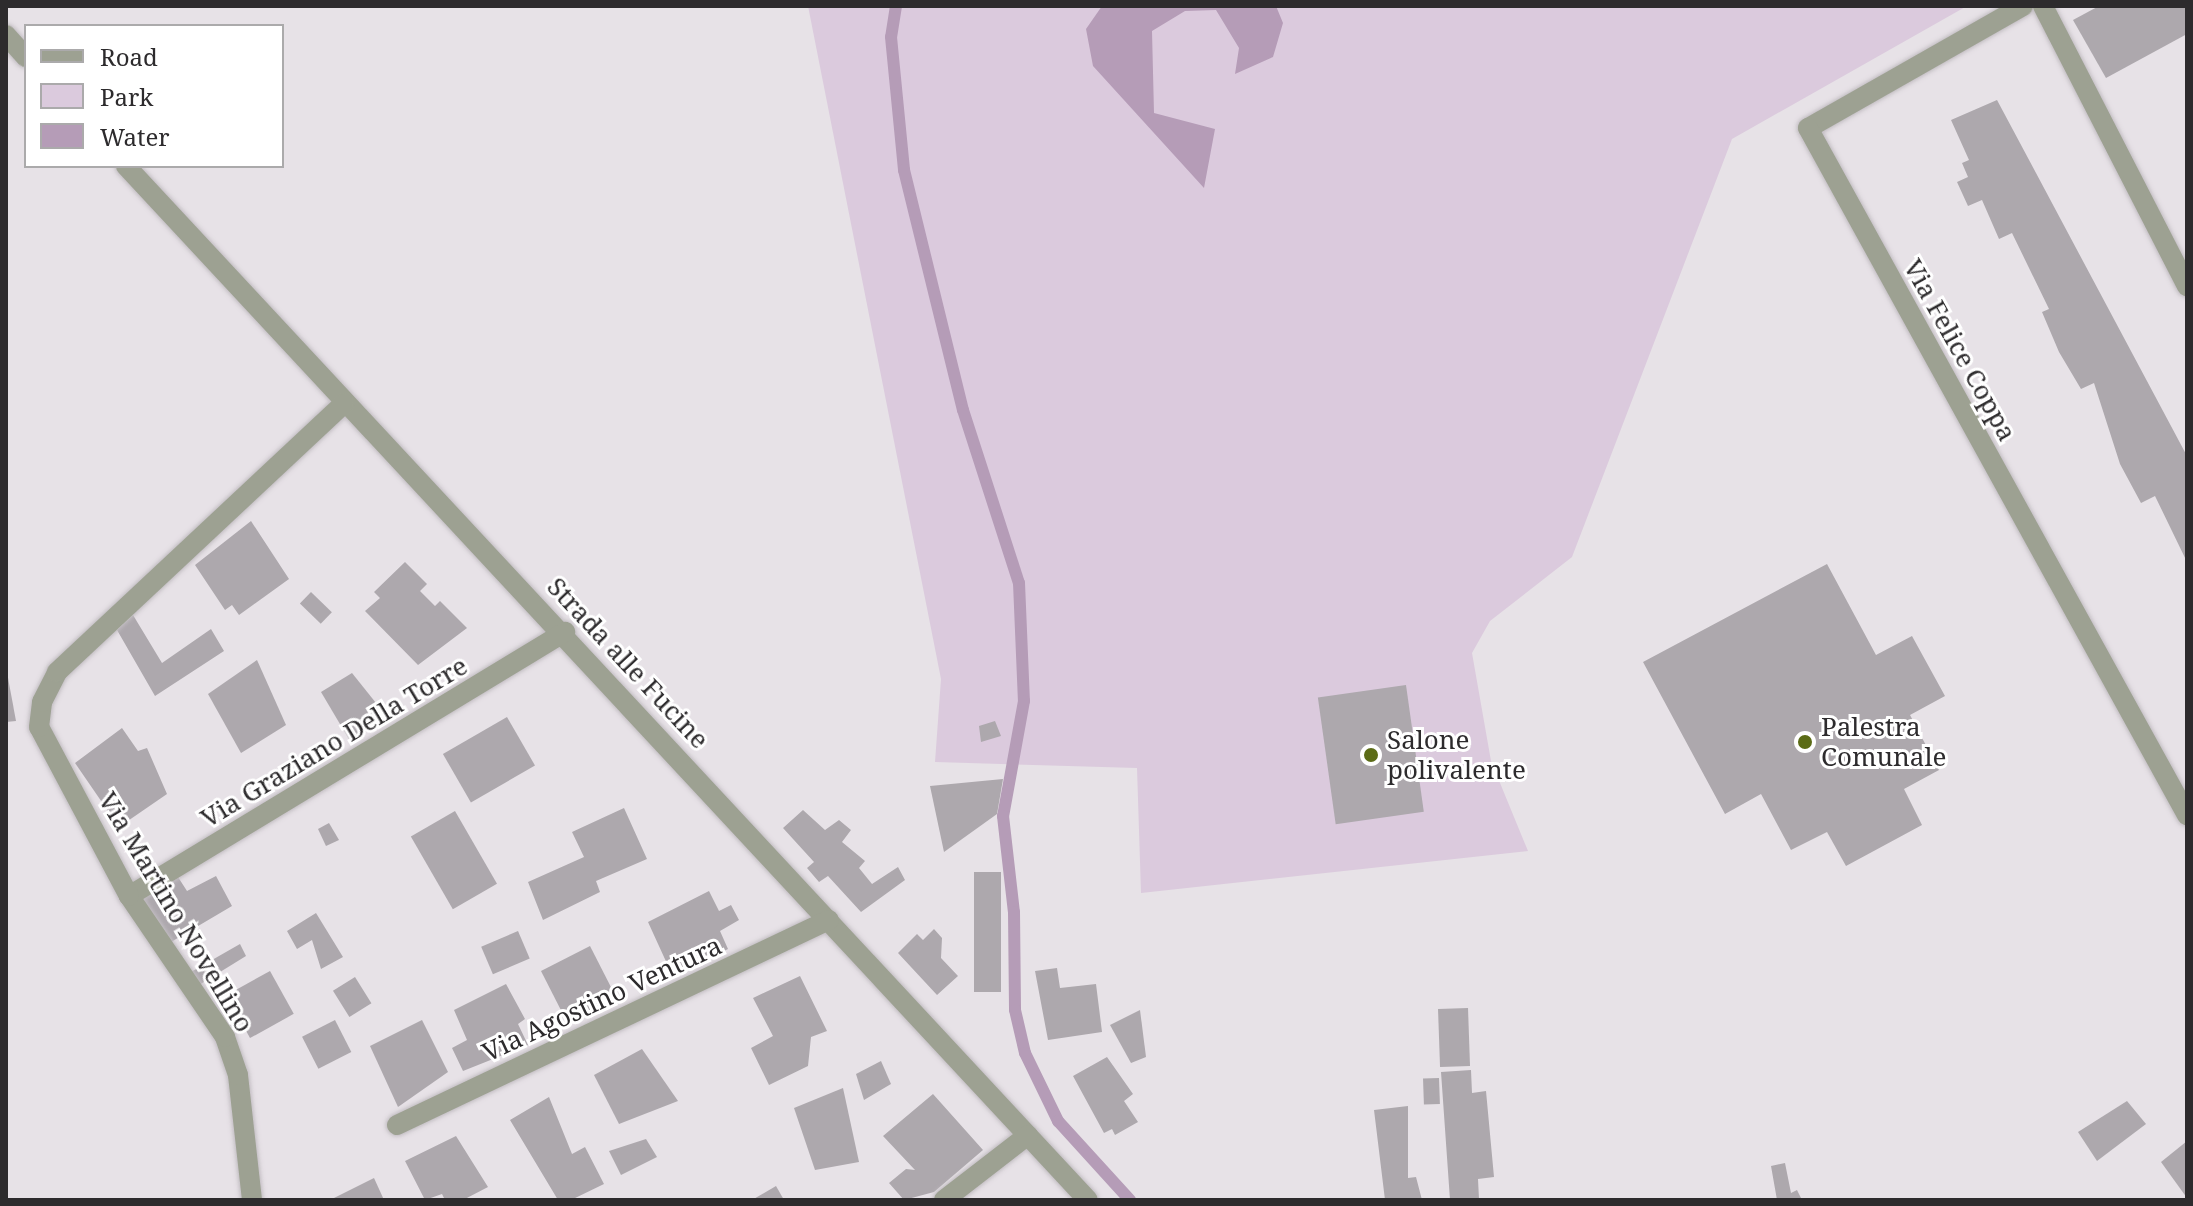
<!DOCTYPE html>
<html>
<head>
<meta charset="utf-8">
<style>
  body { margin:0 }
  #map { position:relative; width:2193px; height:1206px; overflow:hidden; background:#e7e2e7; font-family:"Noto Serif",serif }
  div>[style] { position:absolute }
  .green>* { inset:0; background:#dbcadd }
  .water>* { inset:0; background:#b59cb7 }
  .stream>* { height:12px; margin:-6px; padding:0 6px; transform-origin:6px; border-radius:6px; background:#b59cb7 }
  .building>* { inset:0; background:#ada8ad; transform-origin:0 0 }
  .roads { filter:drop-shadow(0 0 2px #c2bdc2) drop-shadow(0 0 2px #c2bdc2) }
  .street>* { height:20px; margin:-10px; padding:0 10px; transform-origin:10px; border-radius:10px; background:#9da192 }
  .dots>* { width:22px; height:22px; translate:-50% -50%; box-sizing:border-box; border:4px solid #fff; border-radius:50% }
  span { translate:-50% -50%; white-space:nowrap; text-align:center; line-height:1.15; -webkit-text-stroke:6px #fff; paint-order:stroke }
  .street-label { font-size:26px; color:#2d2b2d }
  .poi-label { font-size:26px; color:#2d2b2d }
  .left { translate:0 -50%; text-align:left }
  .frame { position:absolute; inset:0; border:8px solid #2d2b2d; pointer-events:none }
  .legend { position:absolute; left:24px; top:24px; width:260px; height:144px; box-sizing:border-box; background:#fff; border:2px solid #abaaab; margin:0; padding:10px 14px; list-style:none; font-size:24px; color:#2d2b2d }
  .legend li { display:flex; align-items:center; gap:16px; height:40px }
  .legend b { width:40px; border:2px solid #abaaab }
</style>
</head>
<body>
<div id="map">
  <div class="green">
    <i style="clip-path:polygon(808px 6px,1967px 6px,1732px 139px,1572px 557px,1490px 621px,1472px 653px,1491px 761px,1528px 851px,1141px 893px,1137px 768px,935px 762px,941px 679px)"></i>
  </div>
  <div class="water">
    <i style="clip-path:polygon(1102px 6px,1276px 6px,1283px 23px,1273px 57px,1235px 74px,1239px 48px,1216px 10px,1185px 11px,1152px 31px,1154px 113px,1215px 129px,1204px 188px,1093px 66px,1086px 29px)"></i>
  </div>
  <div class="stream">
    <i style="left:896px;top:6px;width:31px;rotate:99deg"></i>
    <i style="left:891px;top:37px;width:134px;rotate:84.4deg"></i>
    <i style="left:904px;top:170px;width:247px;rotate:76.2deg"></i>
    <i style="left:963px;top:410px;width:182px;rotate:72.1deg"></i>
    <i style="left:1019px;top:583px;width:118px;rotate:87.6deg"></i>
    <i style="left:1024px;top:701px;width:117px;rotate:100.3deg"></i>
    <i style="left:1003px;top:816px;width:97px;rotate:83.5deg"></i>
    <i style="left:1014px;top:912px;width:98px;rotate:89.4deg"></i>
    <i style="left:1015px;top:1010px;width:44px;rotate:76.9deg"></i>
    <i style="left:1025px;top:1053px;width:76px;rotate:64.1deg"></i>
    <i style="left:1058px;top:1121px;width:107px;rotate:47.7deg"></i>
  </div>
  <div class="building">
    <i style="clip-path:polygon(2099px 6px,2187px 6px,2187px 34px,2106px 78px,2073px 20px)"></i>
    <i style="clip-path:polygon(1997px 100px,2187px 456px,2187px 562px,2155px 496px,2141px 503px,2120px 464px,2094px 383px,2081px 389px,2059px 352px,2042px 312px,2049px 309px,2012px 233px,1999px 239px,1982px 200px,1968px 206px,1957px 182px,1968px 177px,1962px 163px,1969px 160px,1951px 120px)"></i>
    <i style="clip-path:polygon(251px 521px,289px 579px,239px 615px,232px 605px,225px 610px,195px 565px)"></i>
    <i style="clip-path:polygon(405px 562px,427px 584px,420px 591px,435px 606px,440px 601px,467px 628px,418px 665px,365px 611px,380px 598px,374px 592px)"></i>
    <i style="clip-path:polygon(1827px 564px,1876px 655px,1912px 636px,1945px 696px,1910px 715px,1939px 770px,1904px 789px,1922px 825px,1846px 866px,1827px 832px,1791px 850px,1761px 794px,1725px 814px,1643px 662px)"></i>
    <i style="left:311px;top:592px;width:29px;height:16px;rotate:44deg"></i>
    <i style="clip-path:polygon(133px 615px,162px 663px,211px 629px,224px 651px,155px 696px,117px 630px)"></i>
    <i style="clip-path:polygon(257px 660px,286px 725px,241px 753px,208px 694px)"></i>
    <i style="clip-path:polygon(6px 667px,16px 721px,6px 722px)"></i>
    <i style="clip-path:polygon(352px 673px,388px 718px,350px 741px,321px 692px)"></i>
    <i style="left:1406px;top:685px;width:128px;height:89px;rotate:82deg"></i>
    <i style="left:507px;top:717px;width:56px;height:74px;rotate:60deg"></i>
    <i style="clip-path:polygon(995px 721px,1001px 736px,981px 742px,979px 726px)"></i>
    <i style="clip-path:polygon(122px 728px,138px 751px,147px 748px,167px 794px,119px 827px,75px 763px)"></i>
    <i style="clip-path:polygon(1003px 779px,997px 814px,944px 852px,930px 786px)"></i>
    <i style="clip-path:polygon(624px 808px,647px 859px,596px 881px,600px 892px,543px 920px,528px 882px,584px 857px,572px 832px)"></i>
    <i style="clip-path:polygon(803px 810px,825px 830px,839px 820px,851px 830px,842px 842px,865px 861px,859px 868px,872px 884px,898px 867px,905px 880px,861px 912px,828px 876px,819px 882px,807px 868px,814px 862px,783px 828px)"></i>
    <i style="left:455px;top:811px;width:84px;height:51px;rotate:60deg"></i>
    <i style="clip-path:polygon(329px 823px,339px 840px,326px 846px,318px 829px)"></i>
    <i style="left:1001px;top:872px;width:120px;height:27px;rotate:90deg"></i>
    <i style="clip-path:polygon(216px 876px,232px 906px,171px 942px,141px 899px,178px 877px,187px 891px)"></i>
    <i style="clip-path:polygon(709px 891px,719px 911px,731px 905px,739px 920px,720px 931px,728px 949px,684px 971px,680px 962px,669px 968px,648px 922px)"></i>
    <i style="clip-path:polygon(316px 913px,343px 957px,321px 969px,312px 940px,297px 949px,287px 931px)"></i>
    <i style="clip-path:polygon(934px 929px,942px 938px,941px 958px,958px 976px,937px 995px,898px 953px,917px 934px,923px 940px)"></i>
    <i style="left:518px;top:931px;width:30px;height:40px;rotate:67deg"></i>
    <i style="clip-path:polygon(240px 944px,246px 956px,199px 985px,191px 972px)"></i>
    <i style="left:590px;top:946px;width:57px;height:55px;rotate:63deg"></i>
    <i style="clip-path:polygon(1057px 968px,1060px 988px,1096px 984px,1102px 1032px,1048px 1040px,1035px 971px)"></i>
    <i style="left:270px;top:971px;width:49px;height:50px;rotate:61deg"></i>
    <i style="clip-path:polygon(800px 976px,827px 1031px,811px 1037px,808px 1066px,769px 1085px,751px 1048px,773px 1036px,753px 998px)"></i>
    <i style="left:355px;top:977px;width:31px;height:26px;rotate:58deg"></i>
    <i style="clip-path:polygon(506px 984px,525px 1019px,518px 1024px,528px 1045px,463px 1071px,452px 1048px,467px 1040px,454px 1010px)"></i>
    <i style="left:1468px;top:1008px;width:58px;height:30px;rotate:88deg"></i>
    <i style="clip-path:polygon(1140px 1010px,1146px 1057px,1131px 1063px,1110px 1025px)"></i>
    <i style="left:335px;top:1020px;width:36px;height:37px;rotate:63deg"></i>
    <i style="clip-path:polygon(422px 1020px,448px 1072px,398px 1107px,370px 1046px)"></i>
    <i style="clip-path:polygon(642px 1049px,678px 1101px,619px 1124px,594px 1075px)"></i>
    <i style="clip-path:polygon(1107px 1057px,1133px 1094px,1124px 1101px,1138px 1122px,1115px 1135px,1112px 1129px,1104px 1133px,1073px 1076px)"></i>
    <i style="clip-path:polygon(881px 1061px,891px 1084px,864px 1100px,856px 1074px)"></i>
    <i style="clip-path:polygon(1471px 1070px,1472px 1093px,1486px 1091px,1494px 1177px,1478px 1179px,1479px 1199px,1450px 1200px,1441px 1072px)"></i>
    <i style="left:1439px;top:1078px;width:26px;height:16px;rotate:88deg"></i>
    <i style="clip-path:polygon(843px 1088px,859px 1162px,815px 1170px,794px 1108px)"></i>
    <i style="clip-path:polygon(933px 1094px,983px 1150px,934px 1192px,904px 1200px,889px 1183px,906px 1169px,915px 1170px,883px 1136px)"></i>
    <i style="clip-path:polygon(549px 1097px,572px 1154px,585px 1147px,604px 1184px,571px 1200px,558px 1200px,510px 1120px)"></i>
    <i style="clip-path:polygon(2127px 1101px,2146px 1124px,2097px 1161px,2078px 1132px)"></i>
    <i style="clip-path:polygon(1408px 1106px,1408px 1178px,1416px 1177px,1422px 1200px,1385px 1200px,1374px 1110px)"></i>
    <i style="clip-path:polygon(456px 1136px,488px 1187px,463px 1200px,445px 1200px,442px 1194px,425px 1200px,405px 1161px)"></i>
    <i style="clip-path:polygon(646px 1139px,657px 1157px,621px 1175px,609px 1151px)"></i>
    <i style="clip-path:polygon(2187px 1141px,2187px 1198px,2161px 1162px)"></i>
    <i style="clip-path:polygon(1785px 1163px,1791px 1193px,1797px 1190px,1802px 1200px,1777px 1200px,1771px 1166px)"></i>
    <i style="clip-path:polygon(374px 1178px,384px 1200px,330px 1200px)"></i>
    <i style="clip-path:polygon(776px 1186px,784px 1200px,752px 1200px)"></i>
  </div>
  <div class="roads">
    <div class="street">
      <i style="left:2023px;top:6px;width:247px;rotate:150.4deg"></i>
      <i style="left:1808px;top:128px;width:785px;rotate:61.12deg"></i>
      <i style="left:2043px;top:6px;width:315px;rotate:62.8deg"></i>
      <i style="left:6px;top:35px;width:30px;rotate:48deg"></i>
      <i style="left:126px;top:166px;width:1412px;rotate:47.07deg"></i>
      <i style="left:129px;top:896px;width:510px;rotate:-31.2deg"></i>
      <i style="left:397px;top:1125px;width:478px;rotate:-25.4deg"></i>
      <i style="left:252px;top:1200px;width:126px;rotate:-96.4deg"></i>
      <i style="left:238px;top:1075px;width:40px;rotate:-108.9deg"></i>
      <i style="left:225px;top:1037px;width:171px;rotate:-124.2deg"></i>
      <i style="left:129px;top:896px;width:191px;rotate:-118deg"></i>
      <i style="left:39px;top:727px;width:25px;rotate:-83deg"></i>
      <i style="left:42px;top:702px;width:34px;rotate:-63deg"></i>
      <i style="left:57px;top:672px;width:393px;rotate:-43.1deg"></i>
      <i style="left:944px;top:1200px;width:106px;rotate:-37.7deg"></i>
    </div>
  </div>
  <div class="dots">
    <i style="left:1805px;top:742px;background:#5b6b16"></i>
    <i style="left:1371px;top:755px;background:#5b6b16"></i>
  </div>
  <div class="street-label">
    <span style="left:1960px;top:350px;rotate:61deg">Via Felice Coppa</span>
    <span style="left:628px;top:663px;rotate:47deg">Strada alle Fucine</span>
    <span style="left:334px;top:742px;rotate:-31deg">Via Graziano Della Torre</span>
    <span style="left:176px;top:912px;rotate:59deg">Via Martino Novellino</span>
    <span style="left:602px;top:999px;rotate:-25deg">Via Agostino Ventura</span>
  </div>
  <div class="poi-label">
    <span class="left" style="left:1821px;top:742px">Palestra<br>Comunale</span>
    <span class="left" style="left:1387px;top:755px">Salone<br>polivalente</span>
  </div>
  <div class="frame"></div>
  <ul class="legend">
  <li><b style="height:10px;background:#9da192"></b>Road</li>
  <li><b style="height:22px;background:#dbcadd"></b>Park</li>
  <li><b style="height:22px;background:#b59cb7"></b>Water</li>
  </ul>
</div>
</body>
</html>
